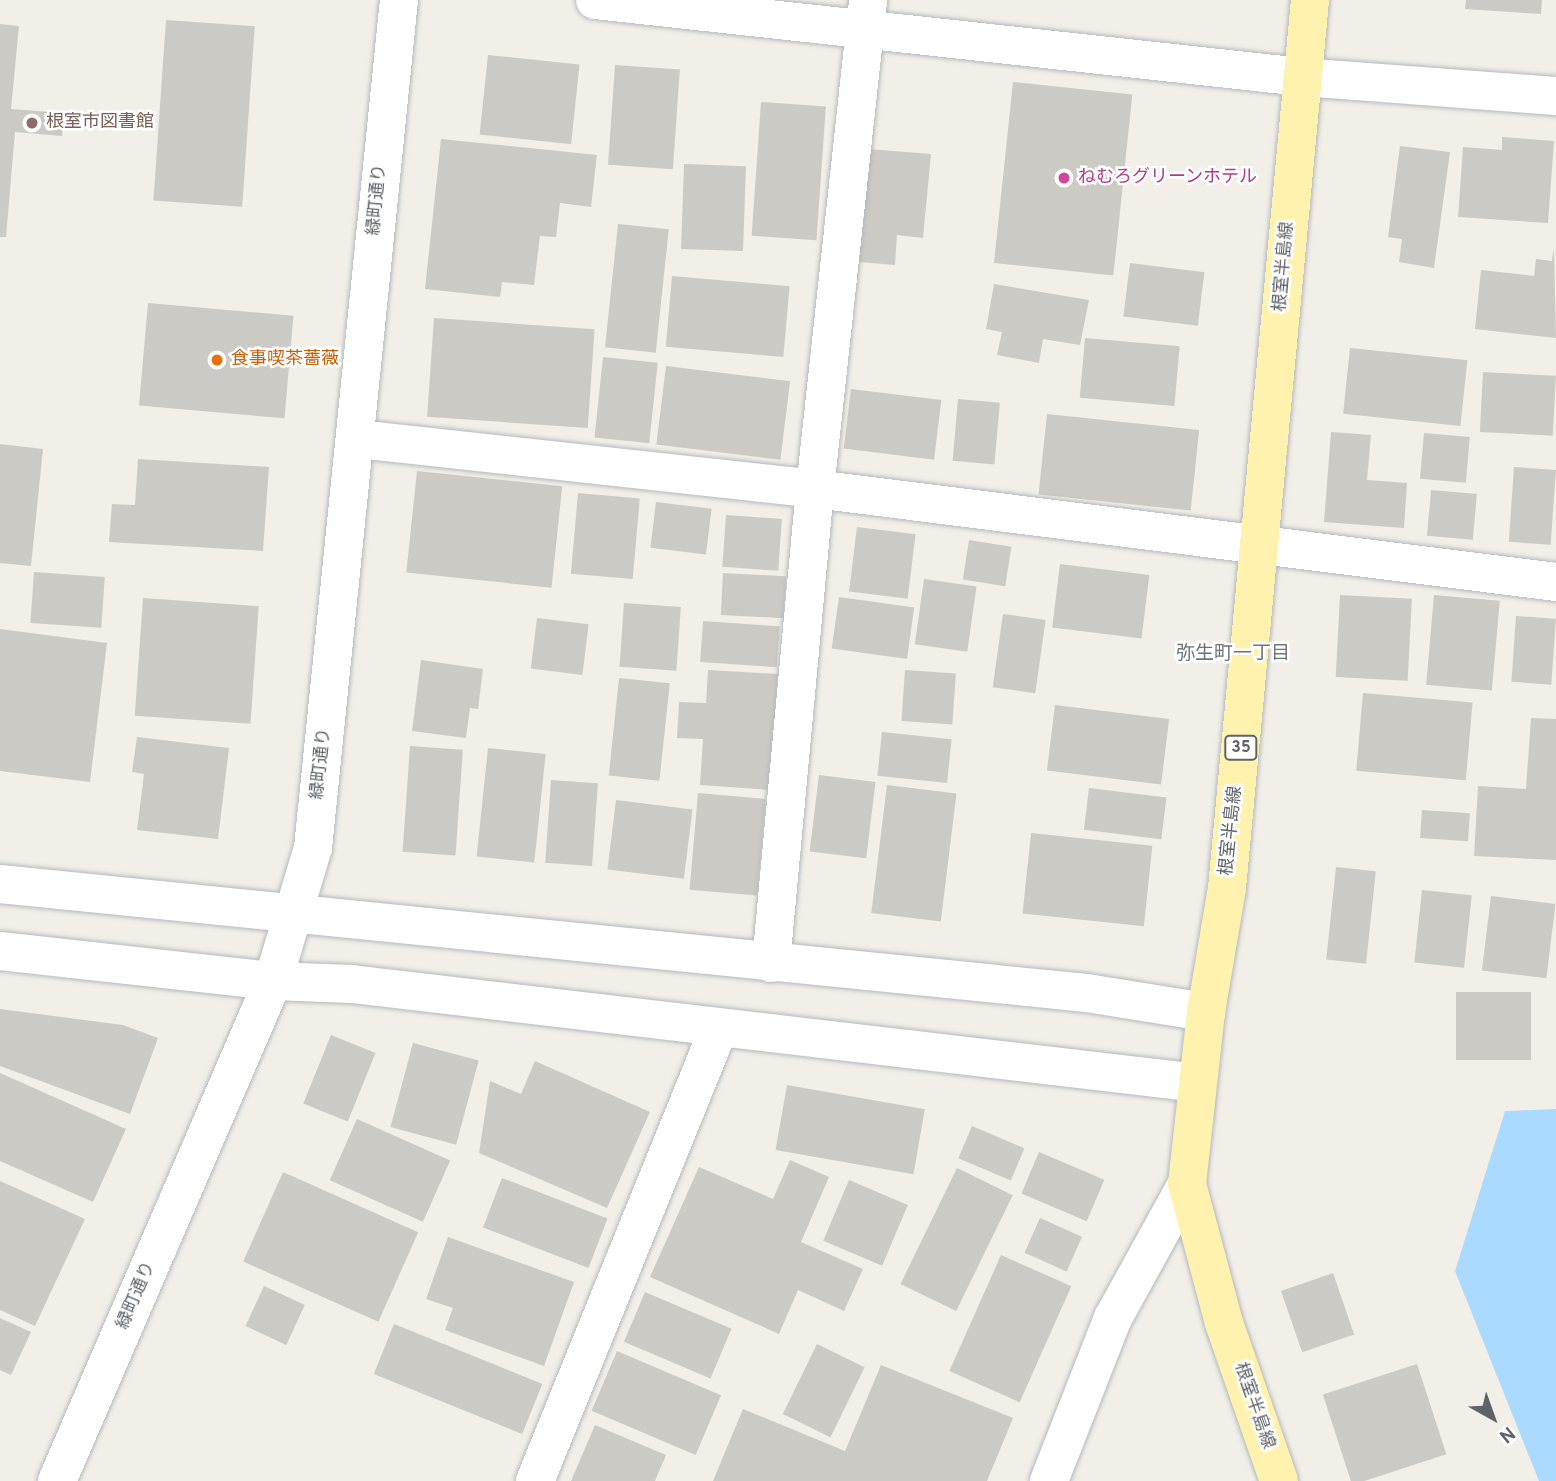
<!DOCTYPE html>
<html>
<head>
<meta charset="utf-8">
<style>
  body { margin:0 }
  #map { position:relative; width:1556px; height:1481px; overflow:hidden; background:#f1efe8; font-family:Overpass,"Noto Sans JP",sans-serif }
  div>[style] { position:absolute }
  .water>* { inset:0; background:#aadaff }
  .building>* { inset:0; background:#cccac5; transform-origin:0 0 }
  .roads { filter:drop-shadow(0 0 2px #b5b8bc) drop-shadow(0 0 2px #b5b8bc) }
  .street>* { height:38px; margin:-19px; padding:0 19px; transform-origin:19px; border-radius:19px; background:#fff }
  .secondary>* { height:38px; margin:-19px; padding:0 19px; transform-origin:19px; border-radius:19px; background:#fff }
  .primary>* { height:38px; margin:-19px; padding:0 19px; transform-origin:19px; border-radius:19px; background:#fff2af }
  .dots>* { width:19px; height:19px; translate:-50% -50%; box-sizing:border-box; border:4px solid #fff; border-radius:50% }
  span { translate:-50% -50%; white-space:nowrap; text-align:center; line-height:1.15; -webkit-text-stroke:5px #fff; paint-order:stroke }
  .shield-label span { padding:2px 5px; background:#fff; border:2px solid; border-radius:5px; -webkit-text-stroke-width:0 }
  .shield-label { font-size:16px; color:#5f6368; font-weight:700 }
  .education-label { font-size:18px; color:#785e54 }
  .left { translate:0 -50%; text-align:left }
  .hotel-label { font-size:18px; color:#b23c85 }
  .street-label { font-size:18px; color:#5f6368 }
  .food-label { font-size:18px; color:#c56008 }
  .neighbourhood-label { font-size:19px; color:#70757a }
  .north { position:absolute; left:1458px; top:1383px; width:70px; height:70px; -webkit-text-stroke:5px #fff; paint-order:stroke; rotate:140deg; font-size:19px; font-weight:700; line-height:28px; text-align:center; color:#5f6368 }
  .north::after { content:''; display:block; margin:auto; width:24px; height:32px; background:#5f6368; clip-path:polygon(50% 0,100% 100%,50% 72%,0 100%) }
</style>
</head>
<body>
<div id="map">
  <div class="water">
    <i style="clip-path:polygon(1556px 1109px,1556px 1481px,1539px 1481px,1455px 1271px,1505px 1111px)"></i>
  </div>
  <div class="building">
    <i style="clip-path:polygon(1466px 0,1542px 0,1541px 14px,1465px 9px)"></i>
    <i style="left:166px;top:20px;width:89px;height:181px;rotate:4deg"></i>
    <i style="clip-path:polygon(0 24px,19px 26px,11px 109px,64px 113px,62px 136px,15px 132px,6px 237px,0 237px)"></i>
    <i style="left:488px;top:55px;width:92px;height:80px;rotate:6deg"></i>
    <i style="left:615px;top:65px;width:65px;height:100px;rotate:4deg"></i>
    <i style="left:1013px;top:82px;width:120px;height:182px;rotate:6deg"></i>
    <i style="left:761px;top:102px;width:65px;height:134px;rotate:4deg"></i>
    <i style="clip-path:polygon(1502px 137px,1554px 141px,1548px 223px,1458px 217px,1463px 147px,1502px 150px)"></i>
    <i style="clip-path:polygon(441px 139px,597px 155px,591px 207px,560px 203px,556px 237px,540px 236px,534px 285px,502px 282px,500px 297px,425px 289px)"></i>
    <i style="clip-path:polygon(1400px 146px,1450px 152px,1434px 268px,1399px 262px,1402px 239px,1388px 237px)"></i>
    <i style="clip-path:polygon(868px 149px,931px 154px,923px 238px,897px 235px,895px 265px,859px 262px)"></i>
    <i style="left:684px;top:164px;width:62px;height:85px;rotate:2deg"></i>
    <i style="left:618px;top:224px;width:51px;height:124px;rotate:6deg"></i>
    <i style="clip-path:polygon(1554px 247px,1556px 338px,1475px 329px,1481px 270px,1534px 276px,1536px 259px,1552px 261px)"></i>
    <i style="left:1130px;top:263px;width:75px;height:54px;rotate:7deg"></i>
    <i style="left:672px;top:276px;width:118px;height:71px;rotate:5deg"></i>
    <i style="clip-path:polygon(994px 284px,1089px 300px,1080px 345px,1043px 339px,1039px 363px,997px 355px,1002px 332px,986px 329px)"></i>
    <i style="left:148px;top:303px;width:146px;height:103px;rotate:5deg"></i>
    <i style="left:434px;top:318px;width:161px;height:99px;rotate:4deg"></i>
    <i style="left:1085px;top:338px;width:95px;height:60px;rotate:5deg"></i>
    <i style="left:1350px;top:348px;width:118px;height:66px;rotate:6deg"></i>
    <i style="left:603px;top:357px;width:55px;height:81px;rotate:6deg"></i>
    <i style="left:666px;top:366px;width:125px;height:79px;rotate:7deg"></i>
    <i style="left:1483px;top:372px;width:73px;height:60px;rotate:3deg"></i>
    <i style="left:851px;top:389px;width:91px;height:60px;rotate:7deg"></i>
    <i style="left:958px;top:399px;width:42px;height:62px;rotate:5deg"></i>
    <i style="left:1047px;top:414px;width:153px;height:81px;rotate:6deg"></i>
    <i style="clip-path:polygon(1331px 432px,1371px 435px,1367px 480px,1407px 483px,1404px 528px,1324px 522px)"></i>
    <i style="left:1424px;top:433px;width:46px;height:46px;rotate:5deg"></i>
    <i style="clip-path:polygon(0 444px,43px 449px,31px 566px,0 563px)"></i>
    <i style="clip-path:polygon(138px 459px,269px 467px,263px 551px,109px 542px,112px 504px,135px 505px)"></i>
    <i style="left:1514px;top:467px;width:42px;height:75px;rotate:4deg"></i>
    <i style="left:417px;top:471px;width:146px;height:102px;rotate:6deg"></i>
    <i style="left:1431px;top:490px;width:46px;height:46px;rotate:5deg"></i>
    <i style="left:578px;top:493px;width:62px;height:81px;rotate:5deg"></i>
    <i style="left:656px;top:502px;width:56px;height:46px;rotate:7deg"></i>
    <i style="left:726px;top:515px;width:56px;height:52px;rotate:4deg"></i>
    <i style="left:857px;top:527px;width:59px;height:65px;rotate:7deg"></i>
    <i style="left:969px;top:540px;width:43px;height:40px;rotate:9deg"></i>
    <i style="left:1060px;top:564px;width:90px;height:64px;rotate:7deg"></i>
    <i style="left:34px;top:572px;width:71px;height:51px;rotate:4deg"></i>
    <i style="left:723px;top:573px;width:63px;height:42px;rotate:3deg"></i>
    <i style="left:924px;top:579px;width:53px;height:66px;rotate:8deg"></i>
    <i style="left:1340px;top:595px;width:72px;height:82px;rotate:3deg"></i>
    <i style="left:1434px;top:595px;width:66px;height:90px;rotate:5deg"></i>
    <i style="left:839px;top:597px;width:76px;height:52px;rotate:8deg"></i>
    <i style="left:143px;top:598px;width:116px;height:118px;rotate:4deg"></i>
    <i style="left:624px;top:603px;width:57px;height:64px;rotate:4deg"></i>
    <i style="left:1003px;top:614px;width:43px;height:74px;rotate:8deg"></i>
    <i style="left:1516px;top:616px;width:40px;height:66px;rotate:4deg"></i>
    <i style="left:537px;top:618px;width:52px;height:51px;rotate:7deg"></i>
    <i style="left:703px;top:621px;width:77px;height:41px;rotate:4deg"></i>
    <i style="clip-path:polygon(0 629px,107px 643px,90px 782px,0 771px)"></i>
    <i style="clip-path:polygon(421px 660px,483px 669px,478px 709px,470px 708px,466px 738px,412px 731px)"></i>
    <i style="clip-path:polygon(708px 670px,778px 674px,770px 790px,700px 785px,703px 739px,677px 738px,679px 702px,706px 703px)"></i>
    <i style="left:905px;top:670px;width:51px;height:51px;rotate:4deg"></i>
    <i style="left:619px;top:678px;width:51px;height:98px;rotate:6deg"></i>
    <i style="left:1363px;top:693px;width:110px;height:78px;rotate:5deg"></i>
    <i style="left:1055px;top:705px;width:115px;height:66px;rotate:7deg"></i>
    <i style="clip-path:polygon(1531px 718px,1556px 719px,1556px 860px,1474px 856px,1478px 786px,1526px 789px)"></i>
    <i style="left:882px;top:732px;width:70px;height:44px;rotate:6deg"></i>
    <i style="clip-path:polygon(137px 737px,229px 748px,218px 839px,137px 830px,144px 774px,132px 772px)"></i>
    <i style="left:410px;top:746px;width:53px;height:106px;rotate:4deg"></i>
    <i style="left:488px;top:748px;width:58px;height:109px;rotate:6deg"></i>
    <i style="left:819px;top:775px;width:57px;height:77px;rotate:7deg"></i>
    <i style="left:551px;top:780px;width:47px;height:83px;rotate:4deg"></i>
    <i style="left:887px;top:785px;width:70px;height:129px;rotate:7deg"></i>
    <i style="left:1089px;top:788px;width:78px;height:42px;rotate:7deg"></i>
    <i style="left:698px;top:793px;width:68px;height:97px;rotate:5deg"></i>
    <i style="left:616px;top:800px;width:77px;height:70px;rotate:7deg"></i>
    <i style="left:1422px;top:810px;width:48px;height:28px;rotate:4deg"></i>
    <i style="left:1031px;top:833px;width:122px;height:81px;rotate:6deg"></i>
    <i style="left:1336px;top:867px;width:40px;height:93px;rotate:6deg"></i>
    <i style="left:1422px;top:890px;width:50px;height:73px;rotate:6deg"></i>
    <i style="left:1491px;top:896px;width:65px;height:75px;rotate:7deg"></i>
    <i style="left:1456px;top:992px;width:75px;height:68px"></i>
    <i style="clip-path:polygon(0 1009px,123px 1025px,158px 1038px,130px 1114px,0 1066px)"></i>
    <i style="left:331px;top:1035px;width:48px;height:74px;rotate:22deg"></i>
    <i style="left:413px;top:1043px;width:68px;height:87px;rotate:15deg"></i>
    <i style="clip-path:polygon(535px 1061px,650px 1112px,607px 1208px,479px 1153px,490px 1081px,521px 1094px)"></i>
    <i style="clip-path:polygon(0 1073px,126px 1129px,93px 1202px,0 1161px)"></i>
    <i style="left:787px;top:1085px;width:140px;height:66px;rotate:10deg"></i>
    <i style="left:357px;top:1119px;width:102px;height:67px;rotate:24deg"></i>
    <i style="left:972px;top:1126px;width:57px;height:35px;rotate:23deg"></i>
    <i style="left:1039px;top:1152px;width:71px;height:45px;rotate:23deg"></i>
    <i style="clip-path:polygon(790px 1160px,829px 1177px,801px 1242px,863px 1269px,844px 1311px,798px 1290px,779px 1334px,650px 1277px,699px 1167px,773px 1199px)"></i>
    <i style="left:957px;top:1168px;width:62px;height:129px;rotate:26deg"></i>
    <i style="left:283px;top:1172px;width:148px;height:98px;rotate:24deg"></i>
    <i style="left:502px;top:1178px;width:113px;height:53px;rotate:21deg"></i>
    <i style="left:849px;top:1180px;width:64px;height:66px;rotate:23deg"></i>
    <i style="clip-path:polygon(0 1181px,85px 1219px,35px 1326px,0 1310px)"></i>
    <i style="left:1040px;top:1218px;width:46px;height:38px;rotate:24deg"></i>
    <i style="clip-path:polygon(448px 1237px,574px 1282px,544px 1366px,445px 1330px,453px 1308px,426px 1299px)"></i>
    <i style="left:1001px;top:1255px;width:77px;height:127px;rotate:24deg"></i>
    <i style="left:1333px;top:1273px;width:65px;height:55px;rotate:71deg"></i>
    <i style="left:264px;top:1286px;width:45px;height:44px;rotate:25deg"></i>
    <i style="left:645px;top:1292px;width:94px;height:54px;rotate:23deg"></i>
    <i style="clip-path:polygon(0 1318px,31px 1332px,11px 1375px,0 1370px)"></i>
    <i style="left:394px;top:1324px;width:160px;height:54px;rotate:22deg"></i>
    <i style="left:817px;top:1344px;width:53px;height:78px;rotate:26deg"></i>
    <i style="left:617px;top:1351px;width:113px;height:65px;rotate:23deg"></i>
    <i style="left:1417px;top:1364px;width:95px;height:99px;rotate:72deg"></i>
    <i style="clip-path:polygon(881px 1365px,1013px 1418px,987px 1481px,713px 1481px,743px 1409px,845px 1451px)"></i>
    <i style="clip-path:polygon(595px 1425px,666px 1455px,655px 1481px,571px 1481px)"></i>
  </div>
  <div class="roads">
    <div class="street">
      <i style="left:595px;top:0;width:711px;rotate:6.22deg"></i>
      <i style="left:1302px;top:77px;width:255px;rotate:4.3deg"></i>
      <i style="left:357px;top:439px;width:461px;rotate:6.2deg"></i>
      <i style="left:815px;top:489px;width:747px;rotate:7.15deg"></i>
      <i style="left:771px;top:963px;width:476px;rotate:-84.7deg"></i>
      <i style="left:815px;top:489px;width:492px;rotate:-83.8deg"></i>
      <i style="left:535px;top:1481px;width:489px;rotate:-67.9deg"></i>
    </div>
    <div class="secondary">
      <i style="left:0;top:884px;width:1092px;rotate:5.73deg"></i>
      <i style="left:1087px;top:993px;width:121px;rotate:9.1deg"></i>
      <i style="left:0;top:951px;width:275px;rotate:6.3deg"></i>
      <i style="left:273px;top:981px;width:79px;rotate:2.2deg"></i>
      <i style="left:352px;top:984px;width:851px;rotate:6.68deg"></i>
      <i style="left:57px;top:1481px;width:545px;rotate:-66.64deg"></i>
      <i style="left:273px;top:981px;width:139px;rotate:-73.3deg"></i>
      <i style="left:313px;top:848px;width:852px;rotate:-84.21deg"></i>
      <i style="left:1049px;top:1481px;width:175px;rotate:-68.6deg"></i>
      <i style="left:1113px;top:1318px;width:153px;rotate:-61.1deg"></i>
    </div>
    <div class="primary">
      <i style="left:1279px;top:1481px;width:167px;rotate:-109.2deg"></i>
      <i style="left:1224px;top:1323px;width:144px;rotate:-104.9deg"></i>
      <i style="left:1187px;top:1184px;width:173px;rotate:-83.7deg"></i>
      <i style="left:1206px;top:1012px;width:126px;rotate:-80.4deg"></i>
      <i style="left:1227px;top:888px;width:892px;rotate:-84.66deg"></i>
    </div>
  </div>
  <div class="dots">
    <i style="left:32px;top:123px;background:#8d6e63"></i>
    <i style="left:1064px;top:178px;background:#d1479c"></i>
    <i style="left:217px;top:360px;background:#e8710a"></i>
  </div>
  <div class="shield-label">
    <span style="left:1241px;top:748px">35</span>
  </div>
  <div class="education-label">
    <span class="left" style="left:46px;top:123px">根室市図書館</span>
  </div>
  <div class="hotel-label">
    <span class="left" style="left:1078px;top:178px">ねむろグリーンホテル</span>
  </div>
  <div class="street-label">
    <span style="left:378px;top:200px;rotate:-85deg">緑町通り</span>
    <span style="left:1285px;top:267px;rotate:-85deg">根室半島線</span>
    <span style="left:322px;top:764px;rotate:-84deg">緑町通り</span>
    <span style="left:1232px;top:831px;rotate:-84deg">根室半島線</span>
    <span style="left:137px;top:1296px;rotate:-67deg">緑町通り</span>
    <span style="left:1253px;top:1406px;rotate:71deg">根室半島線</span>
  </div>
  <div class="food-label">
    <span class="left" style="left:231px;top:360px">食事喫茶薔薇</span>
  </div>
  <div class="neighbourhood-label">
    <span style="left:1233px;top:655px">弥生町一丁目</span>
  </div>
  <div class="north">N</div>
</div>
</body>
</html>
